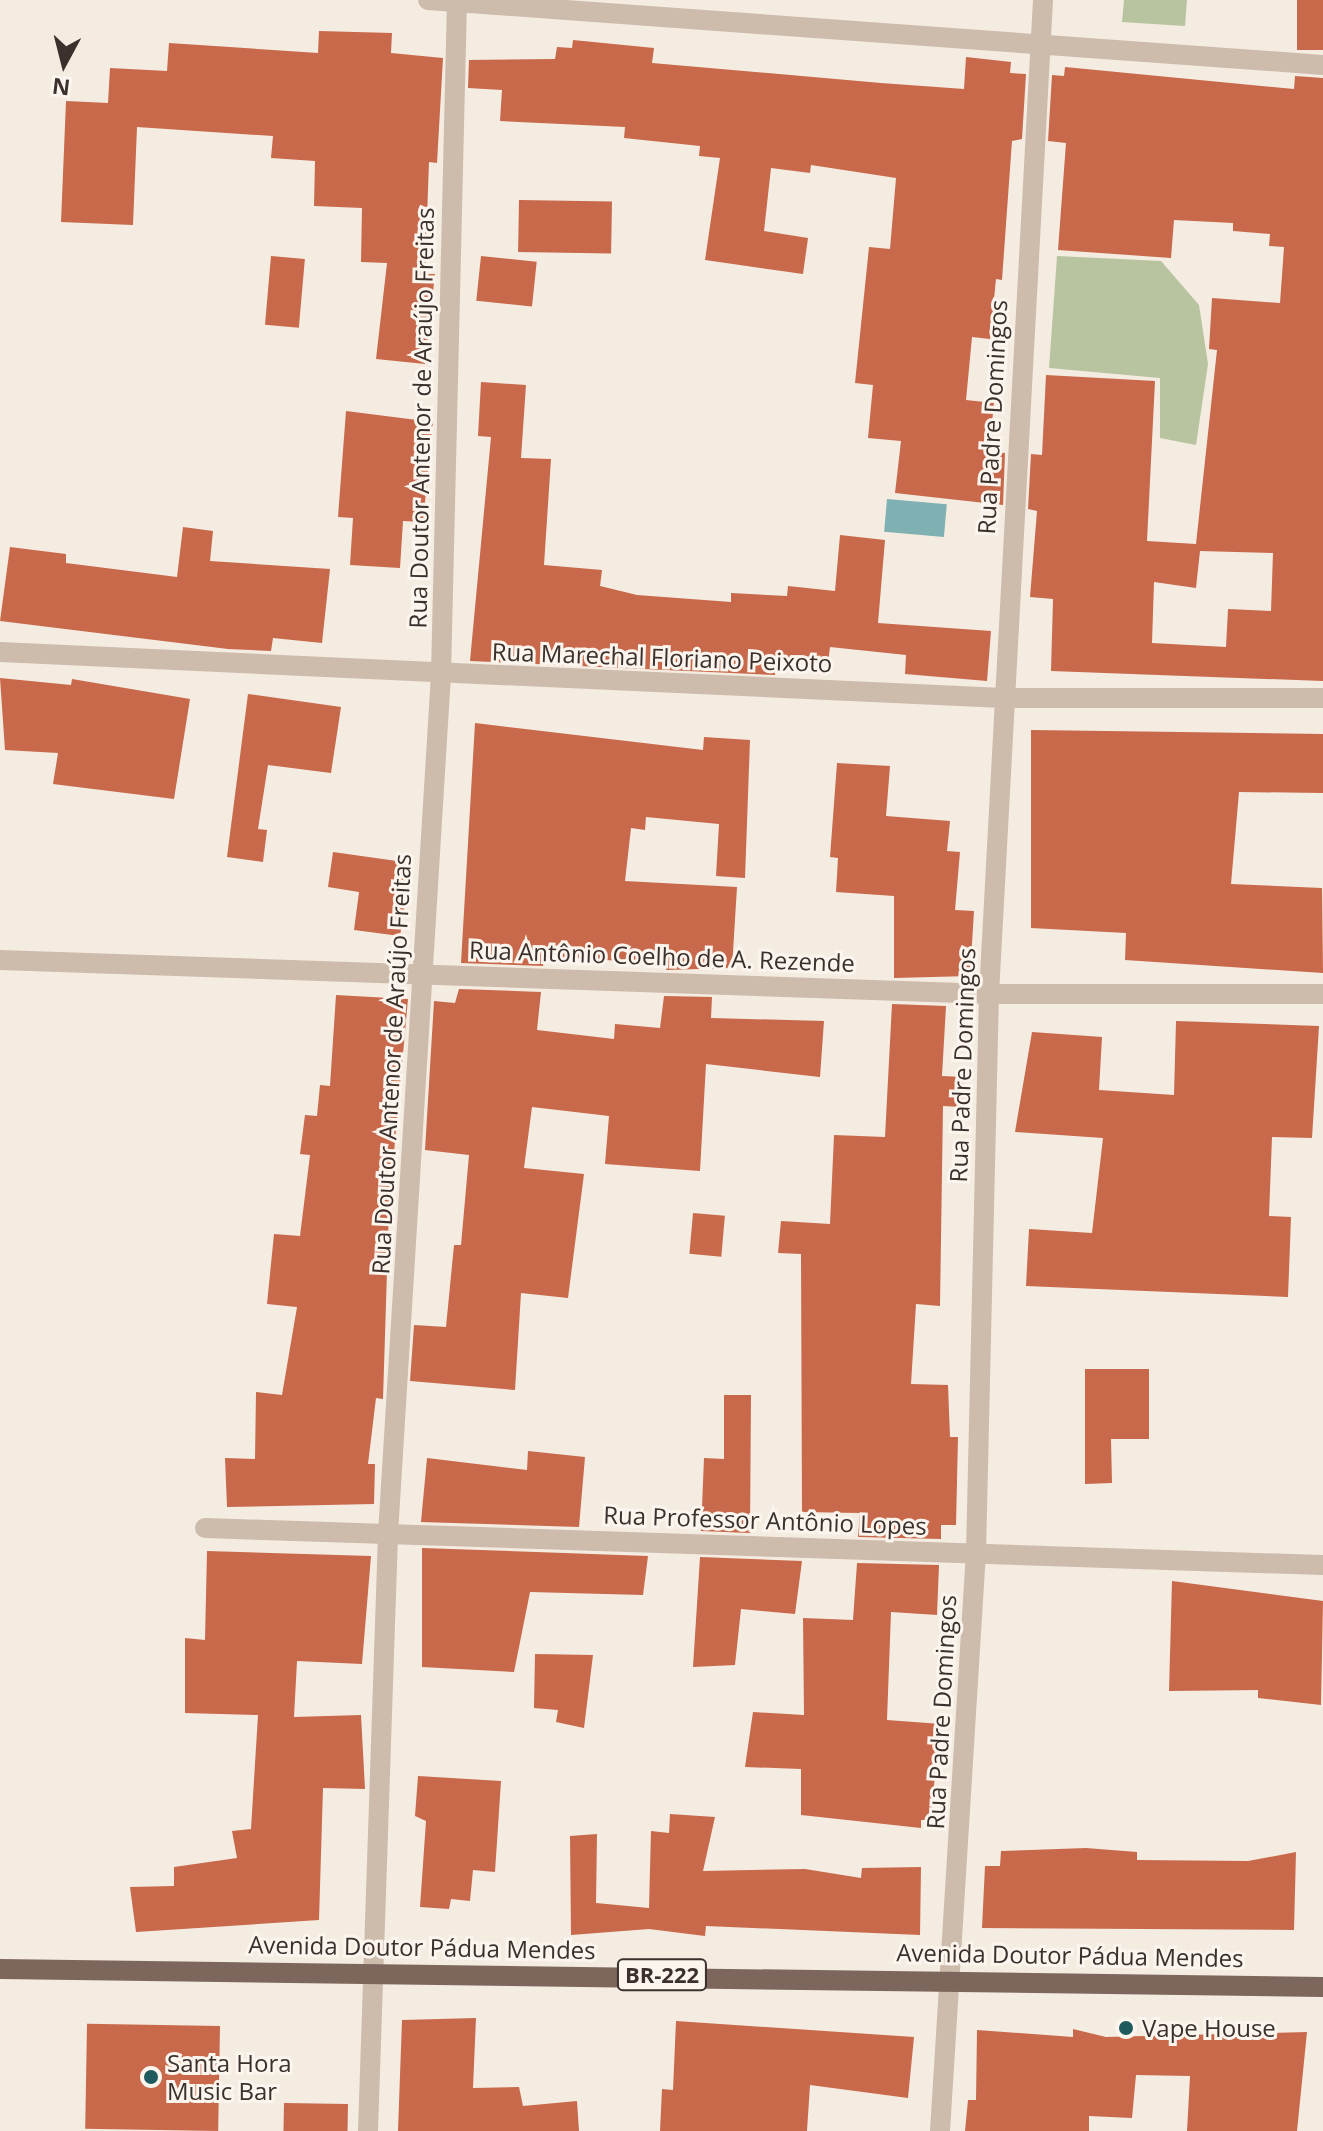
<!DOCTYPE html>
<html>
<head>
<meta charset="utf-8">
<style>
  body { margin:0 }
  #map { position:relative; width:1323px; height:2131px; overflow:hidden; background:#f4ebe1; font-family:"Open Sans",sans-serif }
  div>[style] { position:absolute }
  .green>* { inset:0; background:#b8c4a0 }
  .water>* { inset:0; background:#7fb0b2; transform-origin:0 0 }
  .building>* { inset:0; background:#c8694b; transform-origin:0 0 }
  .street>* { height:20px; margin:-10px; padding:0 10px; transform-origin:10px; border-radius:10px; background:#cdbbac }
  .primary>* { height:20px; margin:-10px; padding:0 10px; transform-origin:10px; border-radius:10px; background:#7d675c }
  .dots>* { width:22px; height:22px; translate:-50% -50%; box-sizing:border-box; border:4px solid #fbf5ee; border-radius:50% }
  span { translate:-50% -50%; white-space:nowrap; text-align:center; line-height:1.15; -webkit-text-stroke:6px #fbf5ee; paint-order:stroke }
  .shield-label span { padding:2px 6px; background:#fbf5ee; border:2px solid; border-radius:6px; -webkit-text-stroke-width:0 }
  .shield-label { font-size:22px; color:#3b302b; font-weight:700 }
  .street-label { font-size:24px; color:#3b302b }
  .poi-label { font-size:24px; color:#3b302b }
  .left { translate:0 -50%; text-align:left }
  .north { position:absolute; left:24px; top:24px; width:80px; height:80px; -webkit-text-stroke:6px #fbf5ee; paint-order:stroke; rotate:187deg; font-size:22px; font-weight:700; line-height:32px; text-align:center; color:#3b302b }
  .north::after { content:''; display:block; margin:auto; width:28px; height:36px; background:#3b302b; clip-path:polygon(50% 0,100% 100%,50% 72%,0 100%) }
</style>
</head>
<body>
<div id="map">
  <div class="green">
    <i style="clip-path:polygon(1124px 0,1187px 0,1185px 26px,1122px 22px)"></i>
    <i style="clip-path:polygon(1057px 256px,1161px 261px,1199px 305px,1208px 364px,1196px 445px,1160px 438px,1160px 378px,1049px 368px)"></i>
  </div>
  <div class="water">
    <i style="left:887px;top:499px;width:60px;height:33px;rotate:5deg"></i>
  </div>
  <div class="building">
    <i style="left:1297px;top:0;width:26px;height:50px"></i>
    <i style="clip-path:polygon(319px 31px,392px 33px,391px 53px,443px 58px,437px 163px,429px 162px,425px 274px,435px 274px,425px 364px,376px 359px,387px 263px,361px 262px,362px 208px,314px 206px,315px 161px,271px 158px,273px 136px,137px 127px,133px 225px,61px 222px,66px 101px,108px 103px,110px 68px,167px 71px,169px 43px,318px 53px)"></i>
    <i style="clip-path:polygon(573px 40px,654px 48px,652px 63px,881px 83px,964px 89px,966px 57px,1011px 62px,1010px 73px,1026px 74px,1022px 139px,1012px 141px,1002px 280px,996px 279px,990px 339px,972px 337px,966px 400px,994px 403px,989px 452px,1005px 453px,1003px 505px,895px 493px,901px 441px,868px 438px,873px 385px,855px 383px,869px 247px,890px 249px,896px 178px,811px 165px,810px 173px,771px 168px,764px 231px,808px 238px,803px 274px,705px 260px,720px 158px,699px 156px,700px 146px,624px 138px,625px 127px,500px 121px,502px 90px,468px 88px,469px 60px,555px 59px,557px 47px,572px 48px)"></i>
    <i style="clip-path:polygon(evenodd,1065px 67px,1294px 89px,1295px 76px,1323px 78px,1323px 681px,1051px 671px,1053px 599px,1030px 597px,1037px 511px,1028px 509px,1031px 454px,1042px 455px,1046px 375px,1155px 381px,1147px 541px,1196px 544px,1217px 350px,1209px 349px,1212px 298px,1280px 303px,1284px 247px,1269px 246px,1270px 234px,1233px 231px,1233px 223px,1174px 220px,1171px 258px,1058px 250px,1066px 143px,1048px 141px,1052px 75px,1064px 76px,1065px 67px,1200px 551px,1273px 553px,1271px 611px,1228px 609px,1226px 647px,1152px 643px,1154px 582px,1196px 588px,1200px 551px)"></i>
    <i style="left:519px;top:200px;width:93px;height:52px;rotate:1deg"></i>
    <i style="left:271px;top:256px;width:34px;height:69px;rotate:5deg"></i>
    <i style="left:481px;top:256px;width:56px;height:45px;rotate:6deg"></i>
    <i style="clip-path:polygon(481px 382px,526px 385px,521px 458px,551px 459px,544px 565px,602px 570px,600px 586px,637px 595px,731px 602px,731px 593px,787px 596px,788px 586px,835px 591px,840px 535px,885px 540px,878px 623px,991px 631px,987px 681px,905px 674px,906px 655px,830px 647px,828px 663px,776px 658px,775px 675px,470px 661px,491px 437px,478px 436px)"></i>
    <i style="clip-path:polygon(346px 411px,433px 422px,423px 522px,403px 521px,400px 568px,350px 565px,353px 518px,338px 517px)"></i>
    <i style="clip-path:polygon(183px 527px,213px 531px,210px 561px,330px 569px,322px 643px,273px 638px,271px 651px,228px 649px,0 621px,10px 547px,66px 554px,66px 563px,177px 577px)"></i>
    <i style="clip-path:polygon(0 678px,71px 685px,72px 679px,190px 699px,174px 799px,53px 784px,58px 753px,5px 750px)"></i>
    <i style="clip-path:polygon(248px 694px,341px 707px,331px 773px,268px 765px,258px 829px,267px 830px,263px 862px,227px 857px)"></i>
    <i style="clip-path:polygon(475px 723px,703px 750px,704px 737px,750px 740px,745px 878px,716px 876px,719px 824px,646px 817px,645px 830px,631px 828px,625px 881px,737px 887px,732px 968px,666px 970px,667px 964px,544px 956px,543px 966px,461px 963px)"></i>
    <i style="clip-path:polygon(1031px 730px,1323px 734px,1323px 793px,1239px 792px,1231px 884px,1322px 888px,1323px 973px,1125px 960px,1126px 933px,1031px 928px)"></i>
    <i style="clip-path:polygon(837px 763px,890px 766px,886px 816px,950px 821px,947px 851px,960px 852px,955px 910px,974px 911px,970px 976px,894px 978px,894px 896px,836px 892px,838px 858px,830px 857px)"></i>
    <i style="clip-path:polygon(333px 852px,411px 863px,400px 936px,354px 930px,359px 892px,328px 887px)"></i>
    <i style="clip-path:polygon(459px 989px,541px 992px,537px 1030px,614px 1039px,615px 1024px,660px 1028px,664px 996px,712px 997px,711px 1018px,824px 1021px,820px 1077px,706px 1064px,700px 1171px,605px 1164px,609px 1116px,532px 1107px,524px 1168px,584px 1174px,568px 1298px,521px 1293px,515px 1390px,410px 1381px,414px 1325px,446px 1327px,454px 1245px,461px 1245px,469px 1155px,425px 1150px,434px 1001px,455px 1003px)"></i>
    <i style="clip-path:polygon(336px 995px,408px 999px,389px 1207px,383px 1399px,376px 1398px,368px 1464px,375px 1464px,374px 1504px,227px 1507px,225px 1458px,255px 1459px,256px 1392px,282px 1395px,297px 1307px,267px 1304px,274px 1234px,300px 1236px,310px 1155px,300px 1154px,305px 1115px,317px 1116px,320px 1085px,330px 1086px)"></i>
    <i style="clip-path:polygon(892px 1004px,946px 1006px,942px 1076px,963px 1077px,962px 1107px,943px 1106px,940px 1306px,916px 1304px,911px 1384px,948px 1385px,950px 1437px,958px 1437px,956px 1525px,941px 1525px,941px 1539px,858px 1537px,860px 1513px,802px 1512px,801px 1254px,778px 1253px,781px 1221px,830px 1224px,834px 1135px,885px 1137px)"></i>
    <i style="clip-path:polygon(1176px 1021px,1319px 1026px,1312px 1138px,1272px 1137px,1269px 1216px,1291px 1217px,1288px 1297px,1026px 1286px,1029px 1229px,1092px 1233px,1103px 1138px,1015px 1132px,1032px 1032px,1102px 1037px,1099px 1090px,1174px 1095px)"></i>
    <i style="left:693px;top:1213px;width:32px;height:41px;rotate:5deg"></i>
    <i style="clip-path:polygon(1085px 1369px,1149px 1369px,1149px 1439px,1111px 1439px,1112px 1483px,1085px 1484px)"></i>
    <i style="clip-path:polygon(724px 1395px,751px 1395px,750px 1533px,701px 1531px,704px 1458px,724px 1459px)"></i>
    <i style="clip-path:polygon(528px 1451px,585px 1457px,579px 1527px,421px 1522px,427px 1458px,527px 1470px)"></i>
    <i style="clip-path:polygon(422px 1548px,648px 1556px,643px 1595px,530px 1592px,514px 1672px,422px 1667px)"></i>
    <i style="clip-path:polygon(207px 1551px,371px 1556px,362px 1664px,297px 1661px,294px 1717px,361px 1715px,365px 1789px,323px 1788px,319px 1920px,136px 1932px,130px 1887px,174px 1886px,174px 1867px,237px 1858px,232px 1831px,251px 1829px,258px 1715px,185px 1713px,185px 1638px,205px 1640px)"></i>
    <i style="clip-path:polygon(700px 1557px,802px 1561px,795px 1614px,741px 1609px,735px 1665px,693px 1667px)"></i>
    <i style="clip-path:polygon(857px 1563px,939px 1565px,937px 1615px,891px 1612px,887px 1720px,941px 1724px,930px 1820px,921px 1820px,921px 1828px,801px 1815px,801px 1769px,745px 1767px,753px 1712px,804px 1715px,803px 1618px,853px 1620px)"></i>
    <i style="clip-path:polygon(1172px 1581px,1323px 1601px,1321px 1705px,1258px 1698px,1258px 1690px,1169px 1691px)"></i>
    <i style="clip-path:polygon(535px 1654px,593px 1655px,584px 1728px,556px 1722px,558px 1710px,534px 1708px)"></i>
    <i style="clip-path:polygon(418px 1776px,501px 1781px,495px 1872px,473px 1870px,470px 1901px,451px 1899px,449px 1909px,420px 1907px,426px 1821px,415px 1816px)"></i>
    <i style="clip-path:polygon(670px 1814px,715px 1817px,703px 1871px,805px 1869px,861px 1878px,862px 1868px,921px 1867px,920px 1935px,706px 1926px,705px 1936px,649px 1929px,571px 1935px,570px 1836px,597px 1834px,596px 1903px,649px 1908px,651px 1831px,669px 1833px)"></i>
    <i style="clip-path:polygon(1086px 1848px,1137px 1852px,1137px 1860px,1248px 1861px,1296px 1852px,1294px 1930px,982px 1928px,985px 1866px,1000px 1866px,1001px 1851px)"></i>
    <i style="clip-path:polygon(476px 2018px,473px 2088px,519px 2087px,523px 2106px,577px 2101px,579px 2131px,398px 2131px,402px 2020px)"></i>
    <i style="clip-path:polygon(676px 2021px,914px 2037px,908px 2098px,810px 2085px,807px 2131px,660px 2131px,662px 2089px,673px 2090px)"></i>
    <i style="left:220px;top:2026px;width:105px;height:133px;rotate:91deg"></i>
    <i style="clip-path:polygon(1073px 2029px,1106px 2037px,1307px 2032px,1297px 2131px,1187px 2131px,1190px 2076px,1136px 2075px,1132px 2118px,1089px 2116px,1089px 2131px,965px 2131px,968px 2100px,976px 2100px,977px 2030px,1073px 2037px)"></i>
    <i style="left:284px;top:2103px;width:64px;height:28px;rotate:1deg"></i>
  </div>
  <div class="street">
    <i style="left:428px;top:0;width:897px;rotate:4.15deg"></i>
    <i style="left:0;top:652px;width:1004px;rotate:2.63deg"></i>
    <i style="left:1003px;top:698px;width:320px"></i>
    <i style="left:0;top:960px;width:990px;rotate:1.97deg"></i>
    <i style="left:989px;top:994px;width:334px"></i>
    <i style="left:205px;top:1528px;width:1119px;rotate:1.9deg"></i>
    <i style="left:368px;top:2131px;width:597px;rotate:-88.08deg"></i>
    <i style="left:388px;top:1534px;width:862px;rotate:-86.47deg"></i>
    <i style="left:441px;top:674px;width:674px;rotate:-88.64deg"></i>
    <i style="left:940px;top:2131px;width:579px;rotate:-86.44deg"></i>
    <i style="left:976px;top:1553px;width:559px;rotate:-88.67deg"></i>
    <i style="left:989px;top:994px;width:995px;rotate:-86.89deg"></i>
  </div>
  <div class="primary">
    <i style="left:0;top:1969px;width:1323px;rotate:0.78deg"></i>
  </div>
  <div class="dots">
    <i style="left:1126px;top:2028px;background:#1f5a5e"></i>
    <i style="left:151px;top:2077px;background:#1f5a5e"></i>
  </div>
  <div class="shield-label">
    <span style="left:662px;top:1975px">BR-222</span>
  </div>
  <div class="street-label">
    <span style="left:992px;top:417px;rotate:-87deg">Rua Padre Domingos</span>
    <span style="left:421px;top:418px;rotate:-89deg">Rua Doutor Antenor de Araújo Freitas</span>
    <span style="left:662px;top:657px;rotate:2deg">Rua Marechal Floriano Peixoto</span>
    <span style="left:662px;top:956px;rotate:2deg">Rua Antônio Coelho de A. Rezende</span>
    <span style="left:391px;top:1064px;rotate:-87deg">Rua Doutor Antenor de Araújo Freitas</span>
    <span style="left:962px;top:1065px;rotate:-88deg">Rua Padre Domingos</span>
    <span style="left:765px;top:1520px;rotate:2deg">Rua Professor Antônio Lopes</span>
    <span style="left:941px;top:1712px;rotate:-87deg">Rua Padre Domingos</span>
    <span style="left:422px;top:1947px;rotate:1deg">Avenida Doutor Pádua Mendes</span>
    <span style="left:1070px;top:1955px;rotate:1deg">Avenida Doutor Pádua Mendes</span>
  </div>
  <div class="poi-label">
    <span class="left" style="left:1142px;top:2028px">Vape House</span>
    <span class="left" style="left:167px;top:2077px">Santa Hora<br>Music Bar</span>
  </div>
  <div class="north">N</div>
</div>
</body>
</html>
